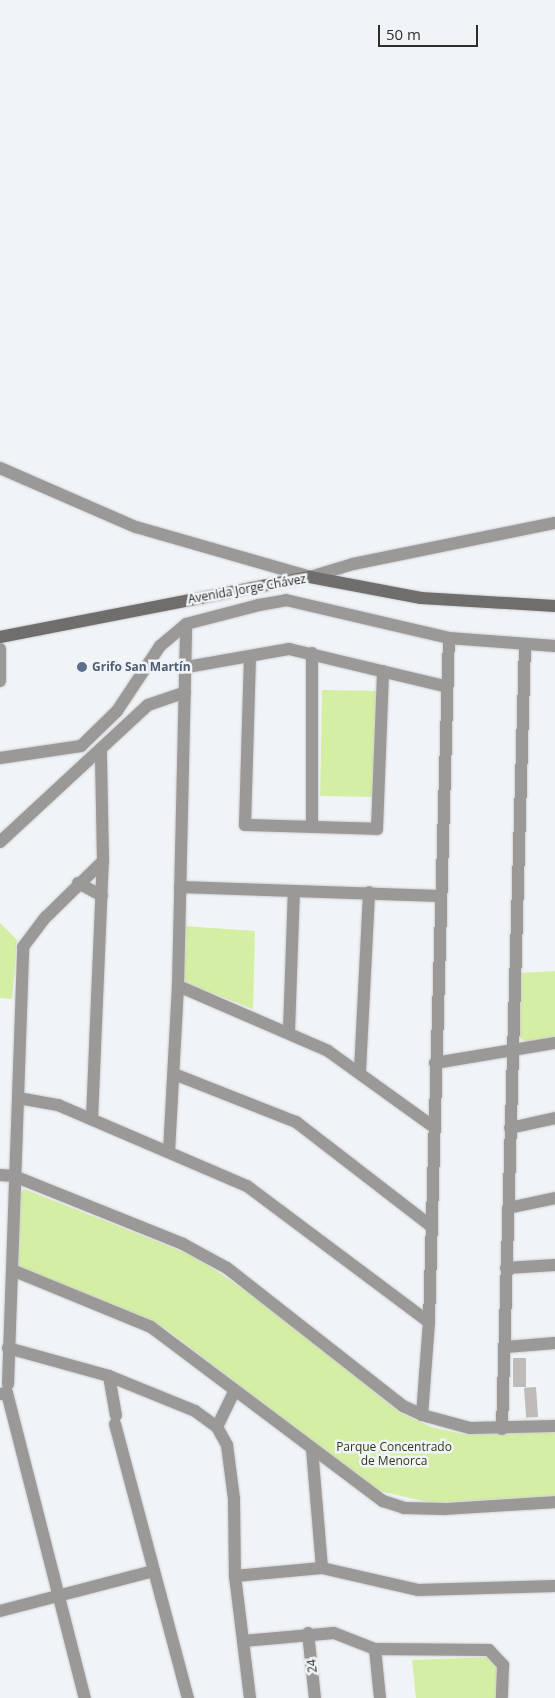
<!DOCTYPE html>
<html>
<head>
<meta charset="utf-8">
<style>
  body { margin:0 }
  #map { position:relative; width:555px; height:1698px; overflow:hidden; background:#f1f4f7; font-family:"Open Sans",sans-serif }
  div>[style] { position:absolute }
  .green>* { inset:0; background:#d4eea3; transform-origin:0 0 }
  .building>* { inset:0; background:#bfbbb9; transform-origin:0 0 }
  .roads { filter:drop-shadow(0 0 1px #ced0d3) drop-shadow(0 0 1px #ced0d3) }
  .minor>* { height:12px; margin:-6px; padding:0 6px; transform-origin:6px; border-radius:6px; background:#9b9898 }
  .secondary>* { height:12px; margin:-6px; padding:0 6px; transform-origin:6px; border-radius:6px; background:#706d6d }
  .dots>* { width:14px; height:14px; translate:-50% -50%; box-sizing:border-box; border:2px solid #f1f4f7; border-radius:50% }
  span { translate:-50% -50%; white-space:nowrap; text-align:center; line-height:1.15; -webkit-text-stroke:5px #f1f4f7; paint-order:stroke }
  .street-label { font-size:12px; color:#2c2d2e }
  .service-label { font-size:12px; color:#4e5e75; font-weight:700 }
  .left { translate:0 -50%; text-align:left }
  .park-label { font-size:12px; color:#2f3b16 }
  .scale { position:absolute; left:378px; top:25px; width:100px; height:22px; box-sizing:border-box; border:2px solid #2c2d2e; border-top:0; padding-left:6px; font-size:15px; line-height:18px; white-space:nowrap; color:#2c2d2e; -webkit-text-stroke:4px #f1f4f7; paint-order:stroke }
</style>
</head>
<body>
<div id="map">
  <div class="green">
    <i style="left:322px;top:690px;width:56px;height:106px;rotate:1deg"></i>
    <i style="clip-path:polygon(0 923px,17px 940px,12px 999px,0 998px)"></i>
    <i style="clip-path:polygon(184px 926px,255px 931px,253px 1009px,186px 983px,181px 976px)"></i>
    <i style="clip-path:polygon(555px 971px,555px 1037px,527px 1043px,519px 1037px,521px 973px)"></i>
    <i style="clip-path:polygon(24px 1189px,196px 1257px,266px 1305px,399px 1412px,431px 1427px,463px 1434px,555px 1430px,555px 1496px,432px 1503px,375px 1490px,166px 1329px,19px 1267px,20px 1193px)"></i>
    <i style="clip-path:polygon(491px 1657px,496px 1661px,496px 1698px,416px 1698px,412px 1660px)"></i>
  </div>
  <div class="building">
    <i style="left:513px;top:1358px;width:13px;height:29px"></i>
    <i style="left:536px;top:1387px;width:30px;height:12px;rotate:86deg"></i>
  </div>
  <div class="roads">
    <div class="minor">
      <i style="left:0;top:468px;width:148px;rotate:23.5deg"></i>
      <i style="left:136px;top:527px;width:181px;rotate:16deg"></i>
      <i style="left:310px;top:577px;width:45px;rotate:-16.8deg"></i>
      <i style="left:353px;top:564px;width:206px;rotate:-11.5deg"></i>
      <i style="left:0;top:649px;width:32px;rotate:90deg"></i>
      <i style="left:312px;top:653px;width:174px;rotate:90deg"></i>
      <i style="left:250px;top:656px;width:169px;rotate:91.7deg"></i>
      <i style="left:245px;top:825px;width:132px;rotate:1.7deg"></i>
      <i style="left:377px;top:829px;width:158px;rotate:-87.8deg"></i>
      <i style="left:187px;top:667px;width:104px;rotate:-10deg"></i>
      <i style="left:289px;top:649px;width:159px;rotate:13.4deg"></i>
      <i style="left:0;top:758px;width:82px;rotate:-8.4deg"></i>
      <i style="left:81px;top:746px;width:50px;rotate:-44.2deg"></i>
      <i style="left:117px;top:711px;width:78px;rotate:-56.5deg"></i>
      <i style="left:160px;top:646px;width:34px;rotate:-40deg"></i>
      <i style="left:186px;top:624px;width:75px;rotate:-14.6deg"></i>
      <i style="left:259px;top:605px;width:27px;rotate:-10deg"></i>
      <i style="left:286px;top:600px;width:167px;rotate:13.1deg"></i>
      <i style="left:449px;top:638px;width:106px;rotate:4.3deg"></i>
      <i style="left:0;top:842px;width:202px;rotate:-42.8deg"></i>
      <i style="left:148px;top:705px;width:39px;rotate:-19deg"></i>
      <i style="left:78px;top:883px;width:27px;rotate:28deg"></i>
      <i style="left:180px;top:887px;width:259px;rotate:2deg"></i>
      <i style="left:178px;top:986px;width:163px;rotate:23.4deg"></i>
      <i style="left:328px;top:1051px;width:127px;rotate:35.7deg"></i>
      <i style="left:289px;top:1031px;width:140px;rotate:-88deg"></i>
      <i style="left:435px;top:1063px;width:122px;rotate:-9.5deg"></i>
      <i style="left:360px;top:1071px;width:179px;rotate:-87.1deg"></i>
      <i style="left:174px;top:1074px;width:131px;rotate:21.5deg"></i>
      <i style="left:296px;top:1122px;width:170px;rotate:37.6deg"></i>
      <i style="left:18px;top:1098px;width:41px;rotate:9.9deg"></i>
      <i style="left:58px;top:1105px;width:206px;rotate:23.2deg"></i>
      <i style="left:247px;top:1186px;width:227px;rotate:36.8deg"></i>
      <i style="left:92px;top:1119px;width:258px;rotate:-87.6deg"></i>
      <i style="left:103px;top:861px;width:109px;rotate:-91.1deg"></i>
      <i style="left:510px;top:1128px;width:46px;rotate:-12.5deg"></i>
      <i style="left:169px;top:1152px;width:166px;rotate:-86.9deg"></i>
      <i style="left:178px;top:986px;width:362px;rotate:-88.7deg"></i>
      <i style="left:0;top:1175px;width:14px;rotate:4deg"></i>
      <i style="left:14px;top:1176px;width:182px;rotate:21.9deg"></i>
      <i style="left:183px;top:1244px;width:50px;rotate:28.6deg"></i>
      <i style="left:227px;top:1268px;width:224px;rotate:38.1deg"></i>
      <i style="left:403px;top:1406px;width:21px;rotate:25deg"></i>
      <i style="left:422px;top:1415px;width:50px;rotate:15.2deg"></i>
      <i style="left:470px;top:1428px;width:85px;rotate:-1.3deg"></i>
      <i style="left:508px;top:1208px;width:48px;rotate:-12deg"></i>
      <i style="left:506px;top:1268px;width:49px;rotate:-3.5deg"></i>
      <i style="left:12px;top:1270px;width:150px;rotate:22.3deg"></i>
      <i style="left:151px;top:1327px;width:290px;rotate:36.9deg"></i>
      <i style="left:383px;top:1501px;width:22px;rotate:18deg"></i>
      <i style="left:404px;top:1508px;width:41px;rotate:1.4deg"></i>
      <i style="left:445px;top:1509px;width:110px;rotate:-3.6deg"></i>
      <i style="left:506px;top:1347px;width:49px;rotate:-4.7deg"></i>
      <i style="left:8px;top:1348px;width:105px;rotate:15.5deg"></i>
      <i style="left:109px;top:1376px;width:93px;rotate:22.1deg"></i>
      <i style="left:195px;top:1411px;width:27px;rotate:36deg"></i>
      <i style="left:217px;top:1427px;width:21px;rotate:61deg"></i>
      <i style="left:227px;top:1445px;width:54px;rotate:82.6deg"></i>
      <i style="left:234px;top:1499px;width:77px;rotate:89.3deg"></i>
      <i style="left:235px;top:1576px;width:123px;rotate:83deg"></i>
      <i style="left:109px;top:1376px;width:40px;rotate:80deg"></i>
      <i style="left:8px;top:1384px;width:437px;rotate:-88deg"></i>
      <i style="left:23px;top:947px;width:38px;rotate:-53deg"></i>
      <i style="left:46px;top:917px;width:80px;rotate:-44.5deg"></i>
      <i style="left:0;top:1394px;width:7px;rotate:-8deg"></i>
      <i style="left:7px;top:1393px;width:315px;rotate:75.7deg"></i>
      <i style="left:422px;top:1415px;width:93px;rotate:-85.7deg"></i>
      <i style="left:429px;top:1322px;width:684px;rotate:-88.33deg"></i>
      <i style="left:115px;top:1424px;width:284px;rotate:75.1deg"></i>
      <i style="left:217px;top:1427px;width:41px;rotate:-64.1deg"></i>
      <i style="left:502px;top:1429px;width:784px;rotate:-88.32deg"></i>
      <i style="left:312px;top:1449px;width:119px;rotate:85.2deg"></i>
      <i style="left:235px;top:1576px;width:87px;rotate:-5.3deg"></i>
      <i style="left:322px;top:1568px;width:98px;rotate:12.9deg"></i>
      <i style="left:418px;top:1590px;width:137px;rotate:-1.7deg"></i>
      <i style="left:0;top:1611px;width:159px;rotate:-14.6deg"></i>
      <i style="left:308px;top:1633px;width:65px;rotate:83.9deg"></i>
      <i style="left:243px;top:1641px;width:91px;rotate:-5deg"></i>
      <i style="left:334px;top:1633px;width:44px;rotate:21.3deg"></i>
      <i style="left:375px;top:1649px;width:114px;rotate:0.5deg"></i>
      <i style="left:489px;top:1650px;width:21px;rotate:47deg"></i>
      <i style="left:503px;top:1665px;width:33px;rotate:92deg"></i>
      <i style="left:375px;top:1649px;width:49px;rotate:84.2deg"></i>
    </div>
    <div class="secondary">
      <i style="left:0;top:637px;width:316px;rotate:-11deg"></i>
      <i style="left:310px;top:577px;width:113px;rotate:10.7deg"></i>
      <i style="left:421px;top:598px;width:134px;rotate:3.4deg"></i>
    </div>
  </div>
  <div class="dots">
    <i style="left:82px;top:667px;background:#5c6f8a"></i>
  </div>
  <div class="street-label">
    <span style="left:247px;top:589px;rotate:-10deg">Avenida Jorge Chávez</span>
    <span style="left:312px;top:1666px;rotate:-96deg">24</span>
  </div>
  <div class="service-label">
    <span class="left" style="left:92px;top:667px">Grifo San Martín</span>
  </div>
  <div class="park-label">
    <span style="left:394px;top:1454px">Parque Concentrado<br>de Menorca</span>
  </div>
  <div class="scale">50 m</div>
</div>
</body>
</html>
